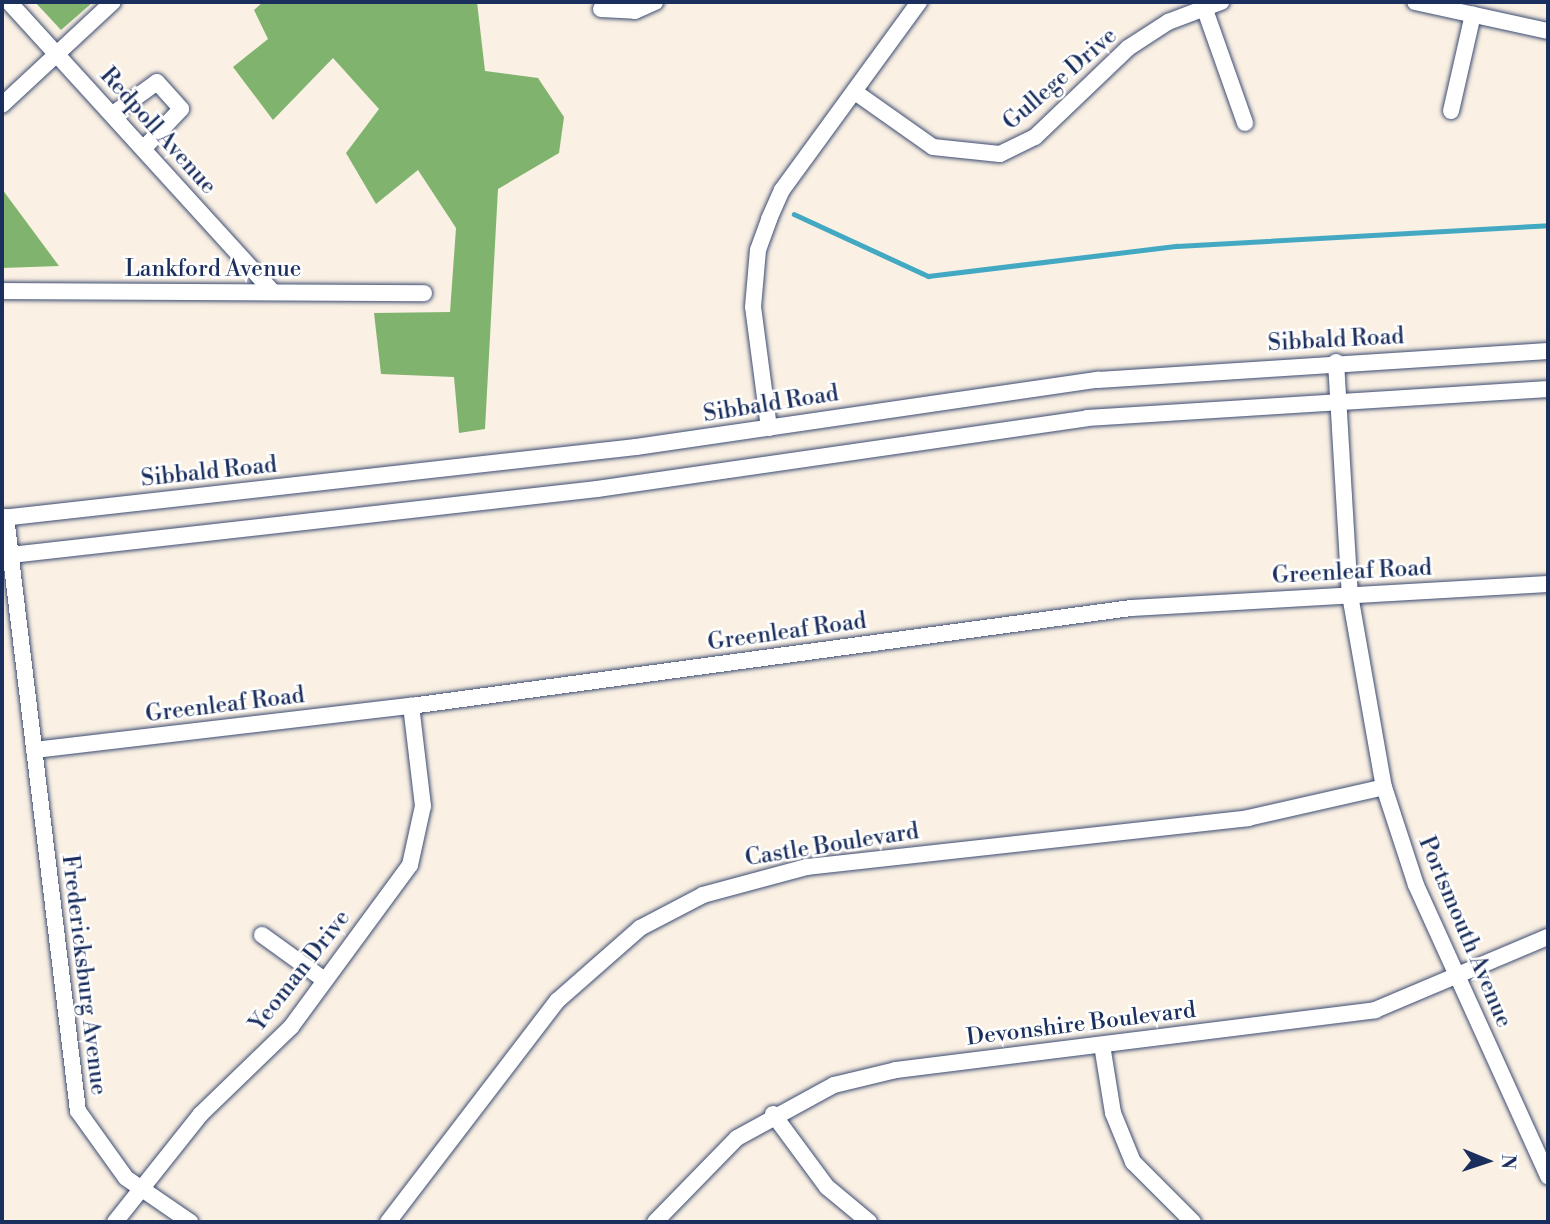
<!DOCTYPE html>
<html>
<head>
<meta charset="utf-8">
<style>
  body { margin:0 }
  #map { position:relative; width:1550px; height:1224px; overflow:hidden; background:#faf0e3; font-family:"Libre Bodoni",serif }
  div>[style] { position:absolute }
  .forest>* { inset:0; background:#80b36e }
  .stream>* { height:4.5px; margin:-2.25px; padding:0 2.25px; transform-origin:2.25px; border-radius:2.25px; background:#43a9c3 }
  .roads { filter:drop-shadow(0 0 2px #3c4c72) drop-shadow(0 0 2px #3c4c72) }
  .minor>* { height:16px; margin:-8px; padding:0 8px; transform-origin:8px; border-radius:8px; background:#fff }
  span { translate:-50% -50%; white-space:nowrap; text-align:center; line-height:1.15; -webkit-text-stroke:5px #fff; paint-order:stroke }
  .street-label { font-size:23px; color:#1b2f5e }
  .frame { position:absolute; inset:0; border:4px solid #1b2f5e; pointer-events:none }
  .north { position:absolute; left:1452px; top:1126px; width:70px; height:70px; -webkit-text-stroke:5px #fff; paint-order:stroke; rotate:92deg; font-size:19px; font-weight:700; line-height:28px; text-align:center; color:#1b2f5e }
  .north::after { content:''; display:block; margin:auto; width:24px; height:32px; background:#1b2f5e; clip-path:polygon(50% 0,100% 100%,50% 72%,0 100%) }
</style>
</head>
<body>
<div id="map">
  <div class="forest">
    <i style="clip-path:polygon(35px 2px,93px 2px,61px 30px)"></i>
    <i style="clip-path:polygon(263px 2px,477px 2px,485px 71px,538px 78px,564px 117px,559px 153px,498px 189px,485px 429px,459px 433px,454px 377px,381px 374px,374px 313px,450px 312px,456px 228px,418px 170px,376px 204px,346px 153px,379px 109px,333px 58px,273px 120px,233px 67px,268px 39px,254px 10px)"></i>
    <i style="clip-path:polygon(2px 189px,59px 266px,2px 268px)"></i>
  </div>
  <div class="stream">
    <i style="left:794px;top:214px;width:148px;rotate:24.8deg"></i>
    <i style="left:928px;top:276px;width:251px;rotate:-6.9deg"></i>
    <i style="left:1177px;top:246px;width:372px;rotate:-3.2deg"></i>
  </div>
  <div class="roads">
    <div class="minor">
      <i style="left:9px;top:2px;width:392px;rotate:47.7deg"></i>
      <i style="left:1415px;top:2px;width:136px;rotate:12.3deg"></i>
      <i style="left:1204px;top:7px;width:123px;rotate:70.5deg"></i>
      <i style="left:601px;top:9px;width:34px;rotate:3deg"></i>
      <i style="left:635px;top:11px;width:22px;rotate:-24deg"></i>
      <i style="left:855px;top:92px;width:95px;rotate:35.2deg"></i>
      <i style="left:933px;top:147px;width:67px;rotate:6deg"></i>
      <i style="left:1000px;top:154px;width:39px;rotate:-26deg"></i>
      <i style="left:1035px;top:137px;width:129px;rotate:-43.7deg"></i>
      <i style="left:1128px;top:48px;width:48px;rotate:-33deg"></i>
      <i style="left:1168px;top:22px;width:57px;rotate:-20.7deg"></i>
      <i style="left:2px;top:105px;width:151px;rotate:-42.9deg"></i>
      <i style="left:1451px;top:111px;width:99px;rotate:-77.2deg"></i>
      <i style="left:113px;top:114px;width:54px;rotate:-36deg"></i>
      <i style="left:157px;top:82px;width:36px;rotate:48deg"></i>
      <i style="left:181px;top:109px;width:55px;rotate:133.5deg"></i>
      <i style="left:2px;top:291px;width:422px;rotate:0.3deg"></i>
      <i style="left:1336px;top:362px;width:233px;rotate:86.6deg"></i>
      <i style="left:1350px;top:595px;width:195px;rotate:80deg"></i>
      <i style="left:1384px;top:787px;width:103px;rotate:71.9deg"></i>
      <i style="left:1416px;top:885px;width:320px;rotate:65.6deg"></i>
      <i style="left:769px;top:428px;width:122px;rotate:-97.5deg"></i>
      <i style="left:753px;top:307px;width:57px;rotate:-85deg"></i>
      <i style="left:758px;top:250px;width:33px;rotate:-70deg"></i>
      <i style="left:769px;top:219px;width:32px;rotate:-66deg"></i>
      <i style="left:782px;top:190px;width:233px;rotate:-53.9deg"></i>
      <i style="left:6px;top:517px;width:598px;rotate:83.09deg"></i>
      <i style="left:78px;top:1111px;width:82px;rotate:54.4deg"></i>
      <i style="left:126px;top:1178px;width:78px;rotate:34.5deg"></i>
      <i style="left:2px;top:518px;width:638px;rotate:-6.39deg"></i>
      <i style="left:636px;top:447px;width:467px;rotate:-8.3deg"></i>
      <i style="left:1098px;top:380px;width:451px;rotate:-3.7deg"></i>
      <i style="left:2px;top:556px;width:599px;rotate:-6.42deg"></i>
      <i style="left:597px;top:489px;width:495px;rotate:-8.2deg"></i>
      <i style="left:1087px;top:418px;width:462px;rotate:-3.6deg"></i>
      <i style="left:34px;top:750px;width:380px;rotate:-6.7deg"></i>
      <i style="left:411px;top:706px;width:727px;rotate:-7.75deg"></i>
      <i style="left:1131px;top:608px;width:418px;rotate:-3.3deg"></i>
      <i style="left:262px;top:935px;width:75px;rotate:35.8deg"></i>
      <i style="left:1102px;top:1045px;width:69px;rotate:80.8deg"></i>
      <i style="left:1113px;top:1113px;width:53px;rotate:67.8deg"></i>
      <i style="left:1133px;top:1162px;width:85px;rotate:45deg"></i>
      <i style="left:773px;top:1114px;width:91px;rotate:53.5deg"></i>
      <i style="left:827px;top:1187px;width:55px;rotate:39.8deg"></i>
      <i style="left:115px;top:1222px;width:138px;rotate:-51.5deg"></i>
      <i style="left:201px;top:1114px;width:125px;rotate:-44deg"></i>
      <i style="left:291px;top:1027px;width:201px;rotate:-53.7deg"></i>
      <i style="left:410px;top:865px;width:60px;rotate:-77.6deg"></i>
      <i style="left:423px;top:806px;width:101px;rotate:-96.8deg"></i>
      <i style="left:388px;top:1222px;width:278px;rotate:-52.6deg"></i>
      <i style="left:557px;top:1001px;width:111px;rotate:-41.3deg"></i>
      <i style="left:640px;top:928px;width:71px;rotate:-27.6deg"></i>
      <i style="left:703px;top:895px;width:108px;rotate:-15.1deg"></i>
      <i style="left:807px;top:867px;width:444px;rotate:-6.3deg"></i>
      <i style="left:1248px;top:818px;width:139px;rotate:-12.8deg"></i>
      <i style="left:655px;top:1222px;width:117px;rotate:-45.7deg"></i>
      <i style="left:737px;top:1138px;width:111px;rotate:-28.7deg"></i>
      <i style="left:834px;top:1085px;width:64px;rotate:-13.6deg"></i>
      <i style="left:896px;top:1070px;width:483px;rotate:-7.1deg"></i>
      <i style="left:1375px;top:1010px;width:188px;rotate:-22.9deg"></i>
    </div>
  </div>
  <div class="street-label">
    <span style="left:1060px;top:79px;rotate:-41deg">Gullege Drive</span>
    <span style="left:158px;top:131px;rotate:48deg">Redpoll Avenue</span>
    <span style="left:213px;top:269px">Lankford Avenue</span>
    <span style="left:1336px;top:340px;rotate:-3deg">Sibbald Road</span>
    <span style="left:771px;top:404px;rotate:-9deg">Sibbald Road</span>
    <span style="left:209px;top:472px;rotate:-6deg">Sibbald Road</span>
    <span style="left:1352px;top:572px;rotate:-3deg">Greenleaf Road</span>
    <span style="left:787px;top:632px;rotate:-8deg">Greenleaf Road</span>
    <span style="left:225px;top:705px;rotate:-7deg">Greenleaf Road</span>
    <span style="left:832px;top:845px;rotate:-9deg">Castle Boulevard</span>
    <span style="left:1465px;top:932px;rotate:67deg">Portsmouth Avenue</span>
    <span style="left:300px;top:971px;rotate:-52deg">Yeoman Drive</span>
    <span style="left:84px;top:975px;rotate:83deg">Fredericksburg Avenue</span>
    <span style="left:1081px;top:1024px;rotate:-7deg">Devonshire Boulevard</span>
  </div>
  <div class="frame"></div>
  <div class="north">N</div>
</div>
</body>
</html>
